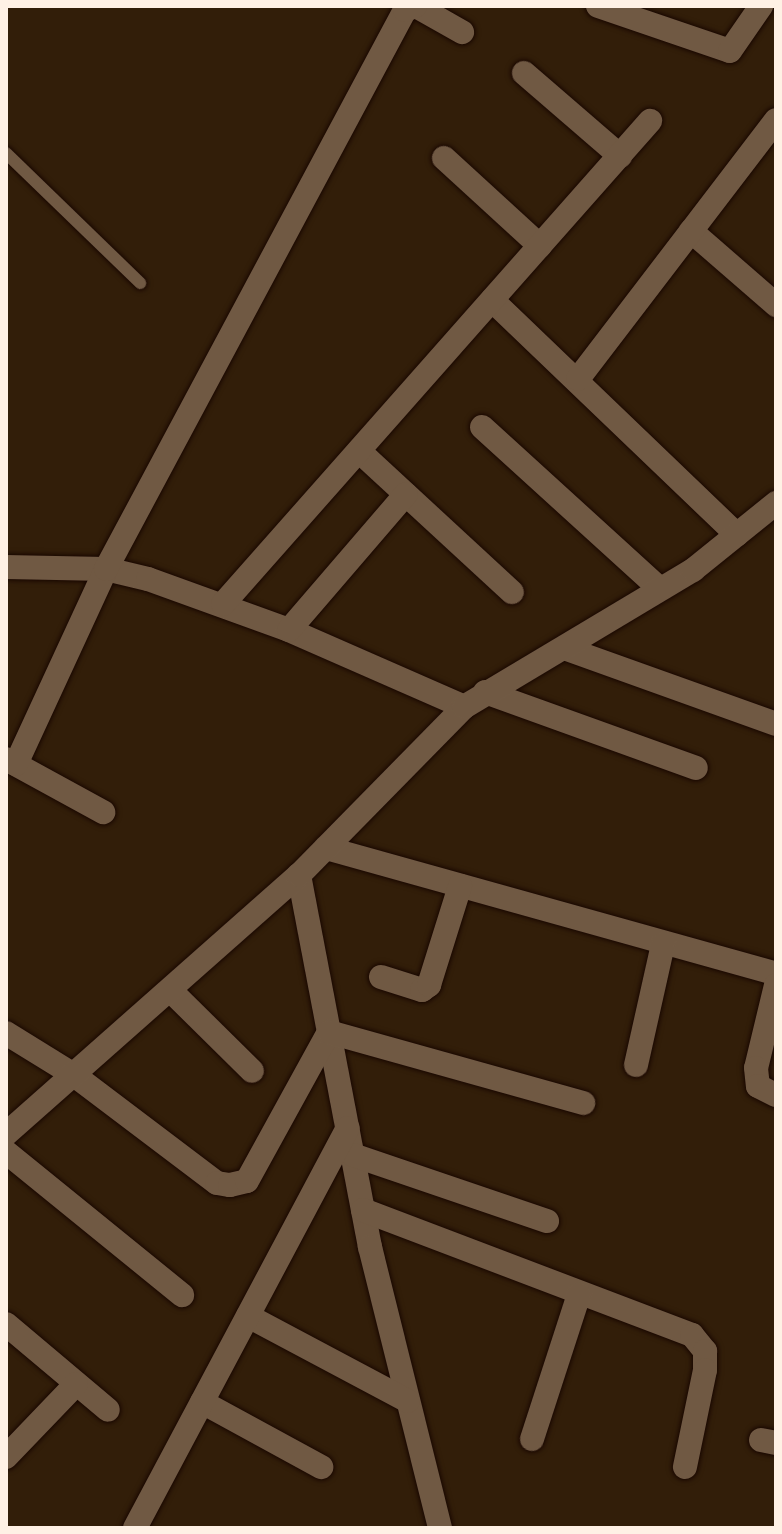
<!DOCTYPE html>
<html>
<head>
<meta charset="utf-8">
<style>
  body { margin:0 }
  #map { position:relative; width:782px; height:1534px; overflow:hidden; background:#321e09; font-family:Raleway,sans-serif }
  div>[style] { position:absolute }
  .roads { filter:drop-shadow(0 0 2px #190700) drop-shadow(0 0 2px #190700) }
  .lane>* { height:12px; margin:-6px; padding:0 6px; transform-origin:6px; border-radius:6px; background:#705943 }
  .street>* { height:24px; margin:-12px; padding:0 12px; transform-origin:12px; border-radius:12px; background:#705943 }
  span { translate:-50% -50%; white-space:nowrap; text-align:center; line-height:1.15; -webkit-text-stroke:7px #130a04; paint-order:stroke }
  .frame { position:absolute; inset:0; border:8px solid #fff1e5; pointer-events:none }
</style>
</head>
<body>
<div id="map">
  <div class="roads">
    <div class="lane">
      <i style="left:6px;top:153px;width:187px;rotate:44.1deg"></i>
    </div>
    <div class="street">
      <i style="left:416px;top:6px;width:53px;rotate:29.5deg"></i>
      <i style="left:598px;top:6px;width:139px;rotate:18.8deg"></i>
      <i style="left:730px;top:51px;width:55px;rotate:-55.4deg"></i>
      <i style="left:524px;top:73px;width:127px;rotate:40.8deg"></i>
      <i style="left:444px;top:158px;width:130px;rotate:42.5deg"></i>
      <i style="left:691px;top:231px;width:113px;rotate:41deg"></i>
      <i style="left:492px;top:300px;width:339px;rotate:43.8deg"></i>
      <i style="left:578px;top:379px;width:326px;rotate:-52.6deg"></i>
      <i style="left:482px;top:427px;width:239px;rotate:42.3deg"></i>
      <i style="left:359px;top:451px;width:208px;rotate:42.7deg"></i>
      <i style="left:6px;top:567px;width:100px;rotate:1.1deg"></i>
      <i style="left:106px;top:569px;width:43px;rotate:13.4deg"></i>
      <i style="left:148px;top:579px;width:150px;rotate:19.9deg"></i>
      <i style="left:289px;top:630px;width:191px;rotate:23.7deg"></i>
      <i style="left:223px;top:604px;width:645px;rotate:-48.52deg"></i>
      <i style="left:289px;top:630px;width:179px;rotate:-49.3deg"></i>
      <i style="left:564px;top:648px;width:225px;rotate:19.7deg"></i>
      <i style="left:485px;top:692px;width:224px;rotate:19.8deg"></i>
      <i style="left:6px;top:759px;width:111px;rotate:28.7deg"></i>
      <i style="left:16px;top:764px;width:215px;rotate:-65.2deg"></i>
      <i style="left:106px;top:569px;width:634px;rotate:-61.86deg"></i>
      <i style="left:405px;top:10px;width:11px;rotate:-22deg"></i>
      <i style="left:326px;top:848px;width:467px;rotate:15.6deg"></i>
      <i style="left:299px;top:875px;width:379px;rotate:79.2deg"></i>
      <i style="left:370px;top:1247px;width:290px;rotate:76deg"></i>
      <i style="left:381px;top:977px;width:43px;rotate:17.6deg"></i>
      <i style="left:422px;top:990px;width:9px;rotate:-36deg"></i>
      <i style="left:429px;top:985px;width:104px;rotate:-72.6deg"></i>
      <i style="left:776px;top:985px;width:85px;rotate:103.5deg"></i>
      <i style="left:756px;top:1068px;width:18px;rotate:84deg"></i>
      <i style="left:758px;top:1086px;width:20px;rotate:27deg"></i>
      <i style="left:170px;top:990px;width:115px;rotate:44.6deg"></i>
      <i style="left:6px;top:1033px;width:80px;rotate:31.7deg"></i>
      <i style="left:74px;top:1075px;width:179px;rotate:37.1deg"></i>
      <i style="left:217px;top:1183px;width:13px;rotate:9deg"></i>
      <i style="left:230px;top:1185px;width:17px;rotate:-13deg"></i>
      <i style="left:247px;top:1181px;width:170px;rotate:-61.2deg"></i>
      <i style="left:329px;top:1032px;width:264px;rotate:15.6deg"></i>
      <i style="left:636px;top:1065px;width:124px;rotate:-77.4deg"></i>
      <i style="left:6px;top:1134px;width:391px;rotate:-41.5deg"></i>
      <i style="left:299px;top:875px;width:235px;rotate:-45.5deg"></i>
      <i style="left:464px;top:707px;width:267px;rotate:-30.9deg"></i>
      <i style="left:693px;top:570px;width:107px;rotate:-38.9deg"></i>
      <i style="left:6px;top:1152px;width:227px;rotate:39.1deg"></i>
      <i style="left:353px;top:1155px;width:205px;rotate:18.8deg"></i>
      <i style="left:363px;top:1210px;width:352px;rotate:20.8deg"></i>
      <i style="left:692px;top:1335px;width:21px;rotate:51deg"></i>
      <i style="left:705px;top:1351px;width:19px;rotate:90deg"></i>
      <i style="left:705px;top:1370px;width:99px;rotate:101.7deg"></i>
      <i style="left:248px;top:1316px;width:181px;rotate:28deg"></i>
      <i style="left:6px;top:1324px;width:133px;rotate:40.1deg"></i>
      <i style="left:202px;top:1402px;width:136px;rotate:28.6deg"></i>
      <i style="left:532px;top:1439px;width:152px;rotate:-72deg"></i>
      <i style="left:761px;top:1440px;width:15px;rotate:11deg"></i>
      <i style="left:6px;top:1457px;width:101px;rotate:-46.2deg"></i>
      <i style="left:135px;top:1528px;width:453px;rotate:-62deg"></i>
    </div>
  </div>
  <div class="frame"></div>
</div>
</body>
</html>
